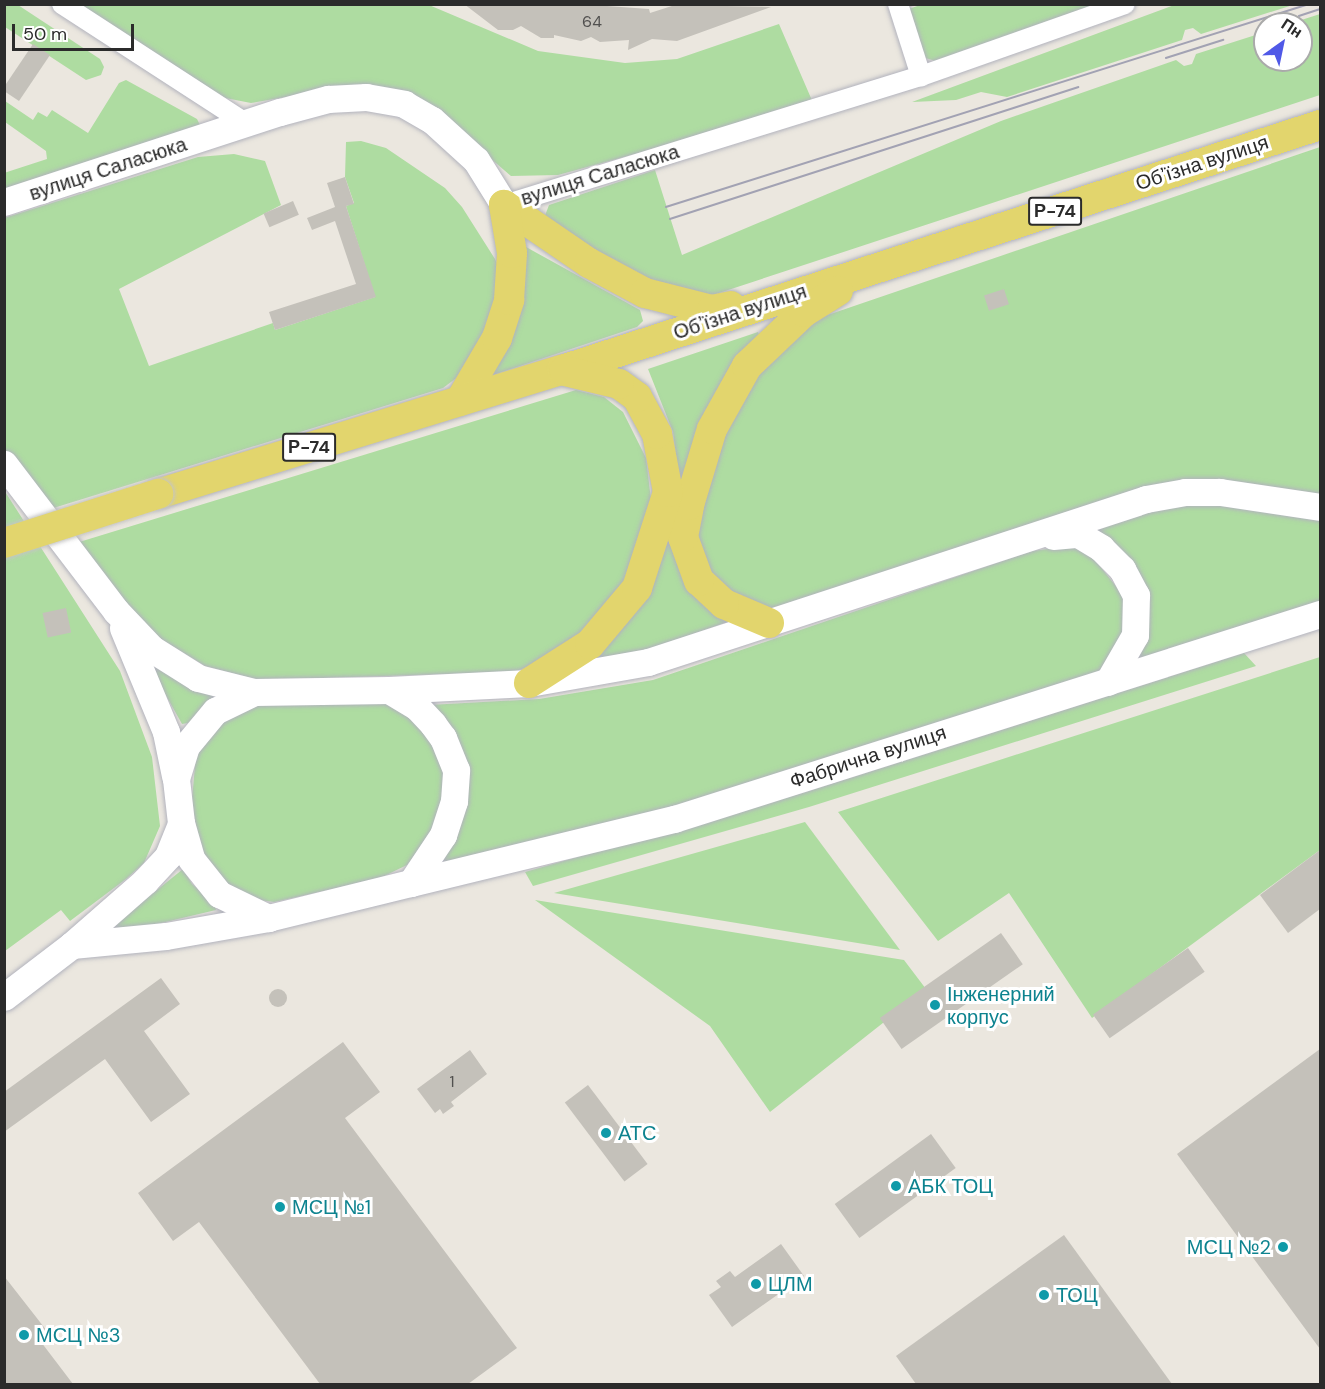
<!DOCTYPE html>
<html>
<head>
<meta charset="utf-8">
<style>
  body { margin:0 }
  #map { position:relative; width:1325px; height:1389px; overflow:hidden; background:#ebe7df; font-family:"DM Sans",sans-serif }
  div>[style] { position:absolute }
  .green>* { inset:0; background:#aedca1 }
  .building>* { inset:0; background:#c4c1ba; transform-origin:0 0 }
  .round { border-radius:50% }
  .roads { filter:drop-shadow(0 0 2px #b2b3bd) drop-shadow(0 0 2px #b2b3bd) }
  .street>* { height:20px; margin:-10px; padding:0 10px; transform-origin:10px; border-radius:10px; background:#fff }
  .secondary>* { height:27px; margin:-13.5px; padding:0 13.5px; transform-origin:13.5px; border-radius:13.5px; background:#fff }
  .primary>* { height:30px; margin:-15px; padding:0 15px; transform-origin:15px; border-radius:15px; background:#e2d56d }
  .tram>* { height:1.5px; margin:-0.75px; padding:0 0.75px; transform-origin:0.75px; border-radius:0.75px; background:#a2a2b3 }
  .bridges { filter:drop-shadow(0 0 2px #c4c4c4) drop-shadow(0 0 2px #c4c4c4) }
  .primary-bridge>* { height:30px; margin:-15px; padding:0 15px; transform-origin:15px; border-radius:15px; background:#e2d56d }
  .dots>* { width:16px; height:16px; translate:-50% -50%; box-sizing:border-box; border:3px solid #fff; border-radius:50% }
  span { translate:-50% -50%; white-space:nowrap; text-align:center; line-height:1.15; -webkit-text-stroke:6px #fff; paint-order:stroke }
  .number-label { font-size:16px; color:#51504f }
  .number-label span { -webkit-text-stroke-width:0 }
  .shield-label span { padding:2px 4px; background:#fff; border:2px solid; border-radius:4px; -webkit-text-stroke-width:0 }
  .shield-label { font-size:18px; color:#2b2b2b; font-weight:700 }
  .street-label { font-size:20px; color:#2b2b2b }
  .culture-label { font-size:20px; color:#0d838f }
  .left { translate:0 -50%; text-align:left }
  .right { translate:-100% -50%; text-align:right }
  .frame { position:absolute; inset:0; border:6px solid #2b2b2b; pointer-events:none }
  .north { position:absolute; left:1253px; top:12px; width:60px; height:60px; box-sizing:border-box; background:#fff; border:2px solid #aaa; border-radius:50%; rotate:33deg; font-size:16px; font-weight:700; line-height:24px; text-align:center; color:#2b2b2b }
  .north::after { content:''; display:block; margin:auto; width:21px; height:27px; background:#5059e7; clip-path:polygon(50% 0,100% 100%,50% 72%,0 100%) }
  .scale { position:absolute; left:12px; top:24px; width:122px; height:27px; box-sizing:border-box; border:3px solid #2b2b2b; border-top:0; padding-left:8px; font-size:18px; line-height:21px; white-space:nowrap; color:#2b2b2b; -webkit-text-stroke:4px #fff; paint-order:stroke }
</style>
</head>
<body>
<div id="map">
  <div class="green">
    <i style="clip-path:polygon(923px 4px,1099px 5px,939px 62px,922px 57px,903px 11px)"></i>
    <i style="clip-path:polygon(1177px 4px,1293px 5px,1201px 34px,1193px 28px,1185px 30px,1182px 40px,1007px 97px,981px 92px,956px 100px,912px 102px)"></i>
    <i style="clip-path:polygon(4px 5px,18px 5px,100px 59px,104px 67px,101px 75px,86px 80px,5px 27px)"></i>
    <i style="clip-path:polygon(70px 5px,429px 5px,538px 51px,625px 63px,677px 59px,779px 24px,814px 105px,558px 175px,511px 176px,450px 123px,343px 87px,251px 103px,215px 96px)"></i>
    <i style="clip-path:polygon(1320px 14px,1320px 95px,716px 294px,699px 296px,657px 287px,543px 221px,549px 205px,655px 170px,682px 255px,1001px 121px,1176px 60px,1184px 66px,1192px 64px,1196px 54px,1265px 32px,1265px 60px,1301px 60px,1301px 24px,1289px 24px)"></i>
    <i style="clip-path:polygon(126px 80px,197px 119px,201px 127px,5px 191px,4px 173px,47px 159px,46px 151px,5px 122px,5px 101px,33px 120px,38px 112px,47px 117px,52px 110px,88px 133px,119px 83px)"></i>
    <i style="clip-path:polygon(361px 141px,386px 148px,445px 188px,462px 207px,495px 259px,501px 275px,492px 318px,463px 373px,443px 388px,47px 510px,5px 453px,4px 218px,198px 157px,234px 154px,265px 161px,281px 205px,119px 289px,149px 366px,273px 323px,275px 330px,375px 297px,346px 206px,354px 203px,345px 177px,346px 142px)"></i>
    <i style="clip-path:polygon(1320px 147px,1320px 497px,1223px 483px,771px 609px,751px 605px,709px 575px,698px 536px,701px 506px,722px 431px,755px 373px,813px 320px)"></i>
    <i style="clip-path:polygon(517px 242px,640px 310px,643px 321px,637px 327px,493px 375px)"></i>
    <i style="clip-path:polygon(758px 332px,760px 338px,681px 494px,673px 432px,648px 369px)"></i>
    <i style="clip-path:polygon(576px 390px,604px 397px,623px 412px,646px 458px,651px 500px,628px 581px,609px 613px,548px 660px,513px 672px,258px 680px,205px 666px,151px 633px,76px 543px)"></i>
    <i style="clip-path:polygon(4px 490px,120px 671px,152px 757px,160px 826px,144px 863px,126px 879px,70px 921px,61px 910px,5px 951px)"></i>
    <i style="clip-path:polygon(1217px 502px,1320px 519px,1320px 603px,1137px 664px,1145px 637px,1091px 530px,1149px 508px)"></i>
    <i style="clip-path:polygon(667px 536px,730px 621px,639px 653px,570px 668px)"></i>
    <i style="clip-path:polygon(1072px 546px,1091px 555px,1123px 595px,1124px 631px,1097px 676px,673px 807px,441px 865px,461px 822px,429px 705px,539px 699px,653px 680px,1032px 551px)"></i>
    <i style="clip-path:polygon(1244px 653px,1256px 666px,809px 807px,533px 886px,525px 872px,806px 792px)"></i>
    <i style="clip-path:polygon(1320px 657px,1320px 850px,1092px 1018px,1009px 893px,938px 941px,838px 812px)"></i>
    <i style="clip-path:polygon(154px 665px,191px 688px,213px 694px,213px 699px,188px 723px,182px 724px,150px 667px)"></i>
    <i style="clip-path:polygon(383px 702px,409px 715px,424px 730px,442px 762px,446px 792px,436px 828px,407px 865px,378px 879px,274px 902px,259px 900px,229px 888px,200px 852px,192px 800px,196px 754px,223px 717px,257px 704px)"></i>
    <i style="clip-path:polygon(805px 822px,900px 950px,554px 893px)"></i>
    <i style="clip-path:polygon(183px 869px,192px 884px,215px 904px,216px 910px,98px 938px)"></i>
    <i style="clip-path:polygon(535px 900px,904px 960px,926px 989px,770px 1112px,710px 1026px)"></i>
  </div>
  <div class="building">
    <i style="clip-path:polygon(464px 4px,579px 4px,649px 9px,650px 13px,675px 5px,771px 7px,677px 41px,652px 39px,628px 50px,629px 40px,600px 42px,591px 37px,581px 41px,554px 35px,554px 38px,541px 38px,521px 26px,513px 30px,498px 30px)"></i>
    <i style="clip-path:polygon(33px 44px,50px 55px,19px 101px,4px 91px,4px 87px)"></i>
    <i style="clip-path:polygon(345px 177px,354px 204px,346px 206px,376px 297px,275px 330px,269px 312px,356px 284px,335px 221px,312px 230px,307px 218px,335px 207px,327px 183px)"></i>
    <i style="left:293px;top:201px;width:15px;height:32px;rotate:67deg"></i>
    <i style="left:1004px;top:289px;width:16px;height:21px;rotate:72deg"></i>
    <i style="left:66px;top:608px;width:25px;height:24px;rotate:78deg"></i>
    <i style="clip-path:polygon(1320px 850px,1320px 909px,1288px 933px,1260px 895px)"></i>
    <i style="left:1001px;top:933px;width:38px;height:148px;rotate:55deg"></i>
    <i style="left:1188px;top:948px;width:29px;height:116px;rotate:55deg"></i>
    <i style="clip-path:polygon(161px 978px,180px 1004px,144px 1031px,190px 1094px,151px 1122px,105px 1059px,4px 1132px,4px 1092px)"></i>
    <i class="round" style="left:269px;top:989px;width:18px;height:18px"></i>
    <i style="clip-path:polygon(343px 1042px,380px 1092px,345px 1118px,517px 1348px,468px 1384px,320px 1384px,199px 1222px,173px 1241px,138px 1193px)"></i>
    <i style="clip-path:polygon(1320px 1049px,1320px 1349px,1177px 1154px)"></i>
    <i style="clip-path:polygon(470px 1050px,487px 1074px,451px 1102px,454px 1106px,443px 1114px,440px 1109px,435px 1113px,417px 1089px)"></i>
    <i style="left:588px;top:1085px;width:99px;height:29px;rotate:53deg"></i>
    <i style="left:931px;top:1134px;width:42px;height:119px;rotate:54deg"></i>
    <i style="clip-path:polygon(1064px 1235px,1172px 1384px,916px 1384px,896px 1356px)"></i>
    <i style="clip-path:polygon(781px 1244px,804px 1276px,732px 1327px,709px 1295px,721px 1287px,716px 1281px,730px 1271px,735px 1277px)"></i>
    <i style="clip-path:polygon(4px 1276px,47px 1331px,38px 1338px,73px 1384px,4px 1384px)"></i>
  </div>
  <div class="roads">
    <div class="street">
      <i style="left:62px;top:4px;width:218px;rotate:33deg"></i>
      <i style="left:898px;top:4px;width:76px;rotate:72.3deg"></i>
      <i style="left:504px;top:205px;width:436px;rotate:-17.2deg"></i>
      <i style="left:921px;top:76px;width:216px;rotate:-19.4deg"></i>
    </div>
    <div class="secondary">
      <i style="left:4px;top:202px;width:290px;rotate:-18.1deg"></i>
      <i style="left:280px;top:112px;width:50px;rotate:-15.2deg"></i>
      <i style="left:328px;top:99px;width:38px;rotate:-3deg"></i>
      <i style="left:366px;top:97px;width:39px;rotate:10deg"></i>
      <i style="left:404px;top:104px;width:32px;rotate:30deg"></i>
      <i style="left:432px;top:120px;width:59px;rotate:42.3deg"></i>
      <i style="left:476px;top:160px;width:53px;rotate:58.1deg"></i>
      <i style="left:4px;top:464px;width:185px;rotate:52.7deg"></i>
      <i style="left:116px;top:611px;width:52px;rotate:46.5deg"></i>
      <i style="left:152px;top:649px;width:54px;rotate:32.2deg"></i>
      <i style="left:198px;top:678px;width:58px;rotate:14deg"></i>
      <i style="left:1053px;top:536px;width:25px;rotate:-5deg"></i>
      <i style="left:1078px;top:534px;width:27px;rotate:31deg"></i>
      <i style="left:1101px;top:548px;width:30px;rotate:45deg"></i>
      <i style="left:1122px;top:569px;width:30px;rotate:62deg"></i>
      <i style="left:1136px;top:595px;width:40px;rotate:91.4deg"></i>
      <i style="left:1135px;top:635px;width:54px;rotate:119.9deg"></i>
      <i style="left:123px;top:628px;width:113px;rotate:67.5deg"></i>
      <i style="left:166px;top:732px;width:45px;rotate:78.4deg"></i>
      <i style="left:389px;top:690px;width:140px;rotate:-2.9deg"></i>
      <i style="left:529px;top:683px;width:121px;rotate:-10deg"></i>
      <i style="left:648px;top:662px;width:524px;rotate:-18.12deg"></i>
      <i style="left:1146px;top:499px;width:40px;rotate:-10deg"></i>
      <i style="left:1185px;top:492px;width:35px"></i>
      <i style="left:1220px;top:492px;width:101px;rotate:8.5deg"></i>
      <i style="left:411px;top:883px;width:271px;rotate:-13.7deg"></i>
      <i style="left:674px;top:819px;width:678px;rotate:-17.61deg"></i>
      <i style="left:72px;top:945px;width:94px;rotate:-5.5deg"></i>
      <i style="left:166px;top:936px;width:104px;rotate:-10deg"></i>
      <i style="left:268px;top:918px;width:147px;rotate:-13.8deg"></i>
      <i style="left:411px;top:883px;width:58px;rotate:-56.3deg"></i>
      <i style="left:443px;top:835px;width:36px;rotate:-72deg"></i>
      <i style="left:454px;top:801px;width:31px;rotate:-86deg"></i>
      <i style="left:456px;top:770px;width:35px;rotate:-112deg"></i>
      <i style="left:443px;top:738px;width:17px;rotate:-126deg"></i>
      <i style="left:433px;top:724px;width:23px;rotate:-133deg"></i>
      <i style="left:417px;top:707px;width:33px;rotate:-149deg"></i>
      <i style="left:389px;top:690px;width:135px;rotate:179.2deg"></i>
      <i style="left:254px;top:692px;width:43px;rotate:154deg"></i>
      <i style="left:215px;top:711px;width:45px;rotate:129.6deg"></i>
      <i style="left:186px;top:746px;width:34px;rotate:107deg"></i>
      <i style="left:176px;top:779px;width:44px;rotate:83.5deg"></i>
      <i style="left:181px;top:823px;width:37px;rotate:74deg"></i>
      <i style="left:191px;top:859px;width:45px;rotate:51.3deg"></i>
      <i style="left:219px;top:894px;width:55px;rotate:26.1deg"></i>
      <i style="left:4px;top:997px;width:86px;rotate:-37.4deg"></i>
      <i style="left:72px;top:945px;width:97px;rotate:-41.2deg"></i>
      <i style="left:145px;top:881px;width:34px;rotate:-47deg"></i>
      <i style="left:168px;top:856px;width:35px;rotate:-68deg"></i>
    </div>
    <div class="primary">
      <i style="left:504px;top:205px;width:103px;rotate:34.3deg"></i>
      <i style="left:589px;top:263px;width:64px;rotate:28.2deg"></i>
      <i style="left:645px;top:293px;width:69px;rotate:14.2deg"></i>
      <i style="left:712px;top:310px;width:19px;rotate:-12deg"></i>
      <i style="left:460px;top:401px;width:73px;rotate:-59.6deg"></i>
      <i style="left:497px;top:338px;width:40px;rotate:-72deg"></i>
      <i style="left:509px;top:300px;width:47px;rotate:-86.3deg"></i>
      <i style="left:512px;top:253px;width:49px;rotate:-99.5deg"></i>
      <i style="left:158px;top:494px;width:423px;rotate:-17.1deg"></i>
      <i style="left:562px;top:370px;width:797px;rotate:-17.91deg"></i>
      <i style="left:769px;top:623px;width:49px;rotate:-157.1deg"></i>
      <i style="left:724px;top:604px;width:34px;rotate:-137deg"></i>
      <i style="left:699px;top:581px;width:47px;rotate:-110deg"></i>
      <i style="left:683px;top:537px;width:33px;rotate:-79deg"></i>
      <i style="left:689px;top:505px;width:79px;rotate:-73.2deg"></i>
      <i style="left:712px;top:429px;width:72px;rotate:-60.9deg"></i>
      <i style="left:747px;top:366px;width:79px;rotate:-43.5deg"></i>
      <i style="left:804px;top:312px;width:40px;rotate:-32deg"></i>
      <i style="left:529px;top:683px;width:72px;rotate:-32.6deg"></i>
      <i style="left:590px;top:644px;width:73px;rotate:-50deg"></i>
      <i style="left:637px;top:588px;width:101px;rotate:-72.1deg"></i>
      <i style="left:668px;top:492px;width:59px;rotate:-100.7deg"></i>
      <i style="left:657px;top:434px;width:42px;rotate:-118.4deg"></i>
      <i style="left:637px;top:397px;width:22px;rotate:-144deg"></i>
      <i style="left:619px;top:384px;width:56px;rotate:-166.5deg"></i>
    </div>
  </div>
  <div class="tram">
    <i style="left:1299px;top:16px;width:22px;rotate:-18deg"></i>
    <i style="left:1166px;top:58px;width:60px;rotate:-17.5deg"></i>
    <i style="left:666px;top:207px;width:674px;rotate:-17.52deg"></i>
    <i style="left:670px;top:219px;width:429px;rotate:-17.9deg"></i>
  </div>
  <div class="bridges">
    <div class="primary-bridge">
      <i style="left:4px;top:543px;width:162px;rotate:-17.7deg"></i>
    </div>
  </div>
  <div class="dots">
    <i style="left:935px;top:1005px;background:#0f9aa8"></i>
    <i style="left:606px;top:1133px;background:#0f9aa8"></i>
    <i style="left:896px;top:1186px;background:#0f9aa8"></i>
    <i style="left:280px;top:1207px;background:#0f9aa8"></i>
    <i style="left:1283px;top:1247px;background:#0f9aa8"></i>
    <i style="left:756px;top:1284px;background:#0f9aa8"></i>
    <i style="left:1044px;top:1295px;background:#0f9aa8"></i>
    <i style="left:24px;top:1335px;background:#0f9aa8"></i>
  </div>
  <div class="number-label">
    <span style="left:592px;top:22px">64</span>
    <span style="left:452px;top:1082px">1</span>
  </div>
  <div class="shield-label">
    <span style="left:1055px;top:211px">Р-74</span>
    <span style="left:309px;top:447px">Р-74</span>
  </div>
  <div class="street-label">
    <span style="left:1202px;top:163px;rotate:-18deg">Обʼїзна вулиця</span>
    <span style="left:108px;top:169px;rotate:-18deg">вулиця Саласюка</span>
    <span style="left:600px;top:175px;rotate:-17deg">вулиця Саласюка</span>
    <span style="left:740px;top:312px;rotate:-18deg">Обʼїзна вулиця</span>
    <span style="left:868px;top:757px;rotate:-18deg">Фабрична вулиця</span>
  </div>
  <div class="culture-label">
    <span class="left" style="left:947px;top:1006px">Інженерний<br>корпус</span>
    <span class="left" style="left:618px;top:1133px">АТС</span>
    <span class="left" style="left:908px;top:1186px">АБК ТОЦ</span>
    <span class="left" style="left:292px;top:1207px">МСЦ №1</span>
    <span class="right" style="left:1271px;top:1247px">МСЦ №2</span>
    <span class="left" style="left:768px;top:1284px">ЦЛМ</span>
    <span class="left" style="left:1056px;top:1295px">ТОЦ</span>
    <span class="left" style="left:36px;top:1335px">МСЦ №3</span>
  </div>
  <div class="frame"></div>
  <div class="north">Пн</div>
  <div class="scale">50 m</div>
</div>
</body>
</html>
